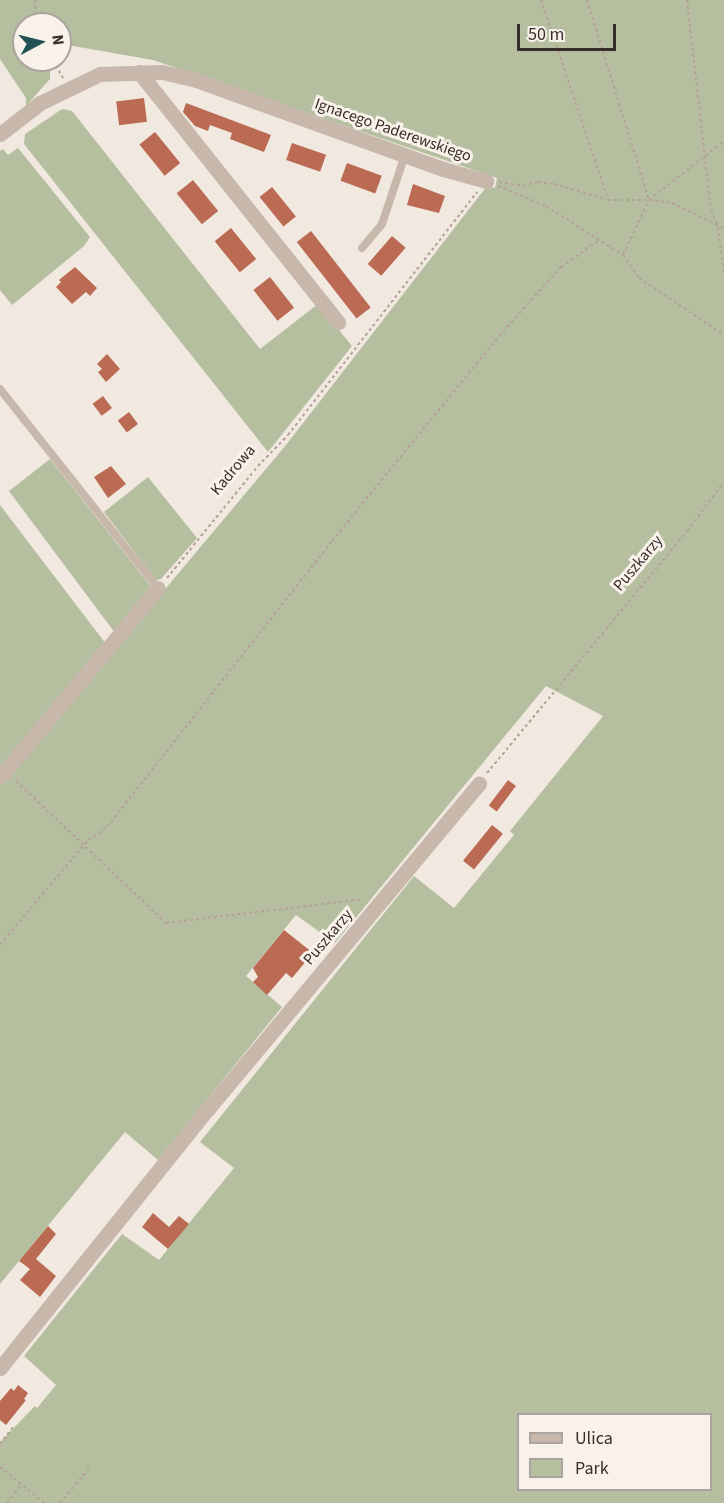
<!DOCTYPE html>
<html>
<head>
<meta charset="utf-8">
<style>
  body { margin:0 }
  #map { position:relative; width:724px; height:1503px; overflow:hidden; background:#f1e8df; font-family:"Source Sans 3",sans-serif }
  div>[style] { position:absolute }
  .green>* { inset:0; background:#b5bfa0 }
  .building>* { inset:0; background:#bb6a53; transform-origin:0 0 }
  .path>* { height:2px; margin-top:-1px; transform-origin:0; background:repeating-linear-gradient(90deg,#b4a296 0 3px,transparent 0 6px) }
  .lane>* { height:8px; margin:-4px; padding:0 4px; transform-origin:4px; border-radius:4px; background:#c8b8ac }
  .street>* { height:15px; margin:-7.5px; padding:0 7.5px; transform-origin:7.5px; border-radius:7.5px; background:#c8b8ac }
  span { translate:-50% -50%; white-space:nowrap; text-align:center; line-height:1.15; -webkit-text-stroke:6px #f9f2eb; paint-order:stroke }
  .street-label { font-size:16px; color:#372e2a }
  .legend { position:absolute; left:517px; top:1413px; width:195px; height:78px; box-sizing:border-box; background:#f9f2eb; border:2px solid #aba49e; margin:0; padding:8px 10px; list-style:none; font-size:18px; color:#372e2a }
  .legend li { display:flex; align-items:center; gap:12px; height:30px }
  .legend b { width:30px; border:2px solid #aba49e }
  .north { position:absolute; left:12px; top:12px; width:60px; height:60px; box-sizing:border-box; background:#f9f2eb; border:2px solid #aba49e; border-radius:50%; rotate:83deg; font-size:16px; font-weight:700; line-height:24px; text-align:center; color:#372e2a }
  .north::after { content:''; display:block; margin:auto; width:21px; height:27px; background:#235255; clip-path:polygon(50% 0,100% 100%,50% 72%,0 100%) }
  .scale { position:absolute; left:517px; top:24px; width:99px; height:27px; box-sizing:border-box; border:3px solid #372e2a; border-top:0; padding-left:8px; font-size:18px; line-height:21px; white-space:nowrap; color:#372e2a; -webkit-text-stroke:4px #f9f2eb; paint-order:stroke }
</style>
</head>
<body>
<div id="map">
  <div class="green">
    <i style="clip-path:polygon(evenodd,0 0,724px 0,724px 1503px,0 1503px,0 1442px,35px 1406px,37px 1408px,56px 1385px,24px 1356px,122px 1234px,159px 1260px,234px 1168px,200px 1142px,414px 876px,454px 908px,514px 835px,510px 831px,603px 716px,546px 686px,335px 943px,296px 915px,246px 976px,282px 1007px,158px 1160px,125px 1132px,0 1284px,0 786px,286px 445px,487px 186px,495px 188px,497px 178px,153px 60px,73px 46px,60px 49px,60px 24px,24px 24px,24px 60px,47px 60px,50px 68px,50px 79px,26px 106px,26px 98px,0 59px,0 0,518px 1414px,710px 1414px,710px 1490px,518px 1490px,518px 1414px)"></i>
    <i style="clip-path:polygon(62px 109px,72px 111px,260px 349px,318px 304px,352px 346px,268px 452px,24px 144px,25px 134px)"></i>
    <i style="clip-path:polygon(18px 148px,90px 237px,84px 246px,12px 305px,0 290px,0 151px,3px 149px,8px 155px)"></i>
    <i style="clip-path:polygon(50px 459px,153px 589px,115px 633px,9px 491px)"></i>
    <i style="clip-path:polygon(148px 477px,197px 538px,161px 579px,156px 580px,104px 512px)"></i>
    <i style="clip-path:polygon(0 505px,106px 644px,0 772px)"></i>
  </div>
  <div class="building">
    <i style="left:144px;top:98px;width:24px;height:28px;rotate:83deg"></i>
    <i style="clip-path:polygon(186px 103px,271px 135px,264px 152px,230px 139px,232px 133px,210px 125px,208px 131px,195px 126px,183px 112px)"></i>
    <i style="left:155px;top:132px;width:40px;height:20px;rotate:51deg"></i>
    <i style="left:292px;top:143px;width:36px;height:18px;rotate:19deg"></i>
    <i style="left:347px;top:163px;width:37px;height:19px;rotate:20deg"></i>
    <i style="left:193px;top:180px;width:40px;height:21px;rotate:51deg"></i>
    <i style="clip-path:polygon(413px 184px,445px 196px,439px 213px,407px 205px)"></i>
    <i style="left:272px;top:187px;width:38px;height:16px;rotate:51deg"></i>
    <i style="left:231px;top:228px;width:40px;height:21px;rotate:51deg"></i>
    <i style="left:311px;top:231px;width:97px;height:18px;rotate:52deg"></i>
    <i style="left:392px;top:236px;width:18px;height:37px;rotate:41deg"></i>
    <i style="clip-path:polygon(75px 267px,97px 288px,90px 296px,86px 292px,72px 304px,56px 287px,61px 282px,59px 280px)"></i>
    <i style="left:270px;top:277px;width:39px;height:21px;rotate:52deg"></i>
    <i style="clip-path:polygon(107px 354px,120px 369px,106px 382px,98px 372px,102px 369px,97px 364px)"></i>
    <i style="left:103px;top:396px;width:15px;height:13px;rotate:53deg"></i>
    <i style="left:129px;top:412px;width:15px;height:14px;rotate:53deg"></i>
    <i style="clip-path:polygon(111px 466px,126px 484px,108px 498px,94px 477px)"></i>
    <i style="left:508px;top:780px;width:10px;height:32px;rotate:37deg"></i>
    <i style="left:492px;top:825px;width:14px;height:46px;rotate:39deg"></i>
    <i style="clip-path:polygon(284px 930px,313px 953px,292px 978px,286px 973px,267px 995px,253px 982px,258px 977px,253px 968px)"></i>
    <i style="clip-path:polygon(153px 1213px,169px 1227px,179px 1216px,189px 1224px,168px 1249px,142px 1227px)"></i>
    <i style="clip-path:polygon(48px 1226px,56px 1234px,36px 1259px,56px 1276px,40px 1297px,20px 1280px,30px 1269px,19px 1261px)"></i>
    <i style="clip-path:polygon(18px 1385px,28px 1393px,24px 1399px,26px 1400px,6px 1425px,0 1420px,0 1401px,11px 1388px,14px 1391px)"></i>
  </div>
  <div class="path">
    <i style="left:35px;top:0;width:24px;rotate:88deg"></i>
    <i style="left:541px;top:0;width:210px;rotate:71.4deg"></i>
    <i style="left:587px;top:0;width:209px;rotate:72.8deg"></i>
    <i style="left:687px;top:0;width:211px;rotate:83.5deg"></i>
    <i style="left:711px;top:210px;width:18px;rotate:68deg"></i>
    <i style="left:718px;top:227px;width:46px;rotate:82.6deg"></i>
    <i style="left:53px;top:60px;width:21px;rotate:61deg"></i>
    <i style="left:499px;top:182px;width:24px;rotate:9deg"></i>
    <i style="left:523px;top:186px;width:16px;rotate:-15deg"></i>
    <i style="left:538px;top:182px;width:16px;rotate:7deg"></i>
    <i style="left:554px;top:184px;width:56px;rotate:16.5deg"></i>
    <i style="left:608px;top:200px;width:41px"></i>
    <i style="left:649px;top:200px;width:23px;rotate:7deg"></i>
    <i style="left:672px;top:203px;width:58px;rotate:25.7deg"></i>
    <i style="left:498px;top:186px;width:52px;rotate:22.6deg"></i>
    <i style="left:546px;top:206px;width:91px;rotate:32.5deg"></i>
    <i style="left:623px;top:255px;width:28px;rotate:55deg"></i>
    <i style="left:639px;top:278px;width:102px;rotate:33.8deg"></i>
    <i style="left:623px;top:255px;width:61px;rotate:-64.7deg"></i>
    <i style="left:649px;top:200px;width:95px;rotate:-38.2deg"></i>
    <i style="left:167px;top:578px;width:144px;rotate:-50.9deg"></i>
    <i style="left:258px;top:466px;width:43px;rotate:-45.9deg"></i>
    <i style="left:288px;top:435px;width:308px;rotate:-52.1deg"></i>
    <i style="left:487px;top:773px;width:314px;rotate:-50.4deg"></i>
    <i style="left:687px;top:531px;width:61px;rotate:-52.9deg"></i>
    <i style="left:16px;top:781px;width:207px;rotate:43.4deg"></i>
    <i style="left:166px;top:923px;width:198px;rotate:-6.9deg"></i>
    <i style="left:0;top:945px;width:137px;rotate:-50deg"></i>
    <i style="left:88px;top:840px;width:23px;rotate:-34deg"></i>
    <i style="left:107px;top:827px;width:364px;rotate:-51.8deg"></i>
    <i style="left:332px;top:541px;width:264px;rotate:-50.8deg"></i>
    <i style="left:499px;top:336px;width:93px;rotate:-48.1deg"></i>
    <i style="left:561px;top:267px;width:47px;rotate:-35.4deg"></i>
    <i style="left:0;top:1444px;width:21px;rotate:-53deg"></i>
    <i style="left:0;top:1467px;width:57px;rotate:39.3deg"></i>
    <i style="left:7px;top:1503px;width:24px;rotate:-52deg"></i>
    <i style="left:60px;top:1503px;width:48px;rotate:-50deg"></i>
  </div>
  <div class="lane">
    <i style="left:362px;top:248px;width:31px;rotate:-50deg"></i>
    <i style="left:382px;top:224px;width:73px;rotate:-71.6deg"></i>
    <i style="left:0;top:389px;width:254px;rotate:51.6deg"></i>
  </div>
  <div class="street">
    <i style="left:139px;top:72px;width:320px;rotate:51.5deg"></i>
    <i style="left:0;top:134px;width:51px;rotate:-37.8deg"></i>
    <i style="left:40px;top:103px;width:67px;rotate:-25.8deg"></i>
    <i style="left:100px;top:74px;width:62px;rotate:-1.8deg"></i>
    <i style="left:162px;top:72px;width:35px;rotate:13deg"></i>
    <i style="left:196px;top:80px;width:263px;rotate:19.8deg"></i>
    <i style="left:443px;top:169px;width:45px;rotate:15.6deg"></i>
    <i style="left:0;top:777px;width:246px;rotate:-50.1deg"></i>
    <i style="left:0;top:1368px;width:331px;rotate:-51.3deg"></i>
    <i style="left:207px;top:1110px;width:425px;rotate:-50.2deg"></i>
  </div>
  <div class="street-label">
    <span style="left:393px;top:130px;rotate:19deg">Ignacego Paderewskiego</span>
    <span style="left:233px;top:470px;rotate:-50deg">Kadrowa</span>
    <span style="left:638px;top:563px;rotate:-50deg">Puszkarzy</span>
    <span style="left:328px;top:937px;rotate:-50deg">Puszkarzy</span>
  </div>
  <ul class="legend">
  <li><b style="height:8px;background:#c8b8ac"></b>Ulica</li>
  <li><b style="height:16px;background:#b5bfa0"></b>Park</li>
  </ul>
  <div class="north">N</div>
  <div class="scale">50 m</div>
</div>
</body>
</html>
